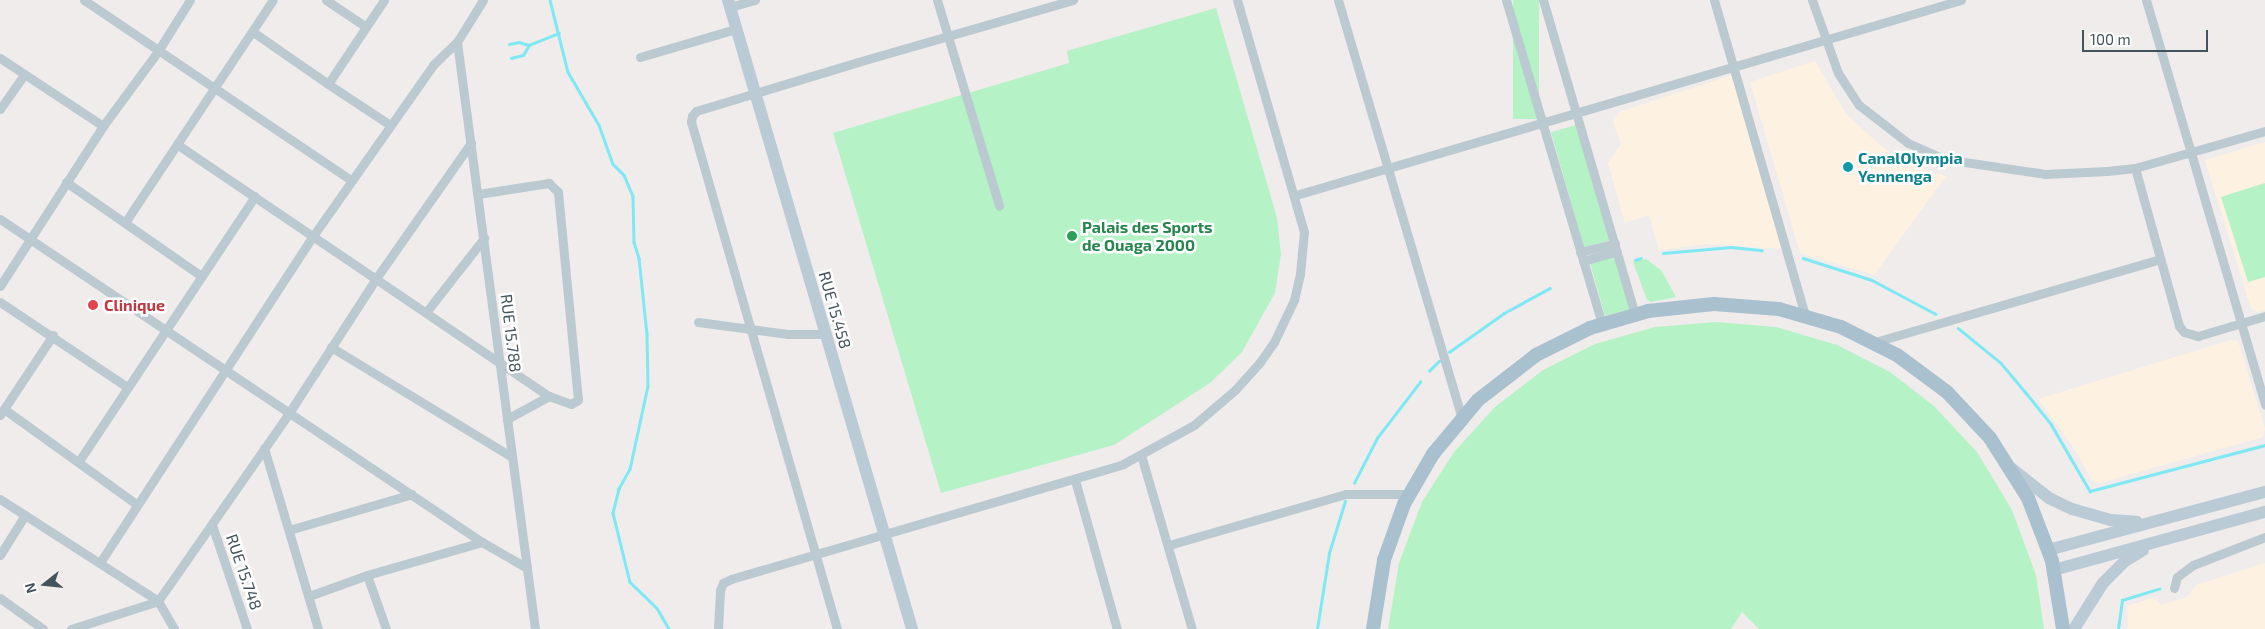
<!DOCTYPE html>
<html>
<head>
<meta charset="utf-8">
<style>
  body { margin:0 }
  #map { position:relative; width:2265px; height:629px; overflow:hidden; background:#f0ecec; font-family:"Exo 2",sans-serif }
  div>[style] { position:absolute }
  .commercial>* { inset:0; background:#fdf2e2 }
  .green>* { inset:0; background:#b5f2c6; transform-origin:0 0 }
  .stream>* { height:2.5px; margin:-1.25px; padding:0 1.25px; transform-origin:1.25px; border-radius:1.25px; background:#7ee8f3 }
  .street>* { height:9px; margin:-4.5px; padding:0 4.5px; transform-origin:4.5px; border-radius:4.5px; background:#bbc9d0 }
  .secondary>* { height:12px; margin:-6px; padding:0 6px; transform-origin:6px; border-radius:6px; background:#bbcbd6 }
  .primary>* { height:14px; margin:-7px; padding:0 7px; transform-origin:7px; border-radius:7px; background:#a9c0cf }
  .dots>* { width:14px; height:14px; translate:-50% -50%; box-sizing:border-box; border:2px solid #fff; border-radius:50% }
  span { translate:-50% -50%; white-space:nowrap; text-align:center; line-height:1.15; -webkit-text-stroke:5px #fff; paint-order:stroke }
  .culture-label { font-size:16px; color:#0d838f; font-weight:700 }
  .left { translate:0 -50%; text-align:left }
  .leisure-label { font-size:16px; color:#27864d; font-weight:700 }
  .health-label { font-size:16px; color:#be3a42; font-weight:700 }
  .street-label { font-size:16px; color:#43535b }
  .north { position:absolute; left:20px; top:559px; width:50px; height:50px; -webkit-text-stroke:4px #fff; paint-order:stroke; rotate:254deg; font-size:14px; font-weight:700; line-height:20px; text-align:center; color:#43535b }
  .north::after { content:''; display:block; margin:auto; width:18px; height:22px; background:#43535b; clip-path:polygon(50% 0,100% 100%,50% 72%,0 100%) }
  .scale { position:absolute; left:2082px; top:30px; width:126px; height:22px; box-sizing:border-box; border:2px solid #43535b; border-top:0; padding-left:6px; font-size:15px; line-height:18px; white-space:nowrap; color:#43535b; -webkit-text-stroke:4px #fff; paint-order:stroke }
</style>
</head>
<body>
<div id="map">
  <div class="commercial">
    <i style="clip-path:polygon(1815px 61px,1846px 114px,1871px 137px,1896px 158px,1946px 176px,1874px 275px,1800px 253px,1750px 82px)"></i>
    <i style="clip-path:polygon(1732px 75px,1784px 249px,1705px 244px,1659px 250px,1649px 215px,1625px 223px,1608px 163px,1621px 144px,1613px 122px,1619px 112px)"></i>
    <i style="clip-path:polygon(2265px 142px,2265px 310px,2256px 312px,2251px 308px,2205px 160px)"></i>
    <i style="clip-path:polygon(2231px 340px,2238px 341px,2265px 429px,2263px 437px,2100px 483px,2092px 481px,2077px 453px,2038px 399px)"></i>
    <i style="clip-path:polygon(2265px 563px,2265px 629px,2128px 629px,2127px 606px,2153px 598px,2162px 605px,2187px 597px,2196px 585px)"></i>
  </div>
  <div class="green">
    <i style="left:1513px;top:0;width:26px;height:119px"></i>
    <i style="clip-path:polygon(1216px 8px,1277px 218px,1281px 254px,1275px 293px,1242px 352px,1210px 383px,1114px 445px,941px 493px,833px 133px,1069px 63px,1067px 51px)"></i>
    <i style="left:1576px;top:125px;width:120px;height:26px;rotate:74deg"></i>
    <i style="clip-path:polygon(2265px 183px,2265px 277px,2248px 282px,2221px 197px)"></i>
    <i style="left:1616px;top:256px;width:55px;height:27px;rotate:74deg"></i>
    <i style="clip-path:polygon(1646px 259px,1661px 270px,1676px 297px,1651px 302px,1647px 300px,1633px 262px)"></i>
    <i style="clip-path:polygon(1716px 322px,1776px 327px,1837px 345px,1890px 372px,1934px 406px,1977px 452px,2012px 510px,2036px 575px,2044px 629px,1759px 629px,1742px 612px,1731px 629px,1388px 629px,1399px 563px,1422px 502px,1454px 452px,1495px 407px,1543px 370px,1595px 344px,1655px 327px)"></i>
  </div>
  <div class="stream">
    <i style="left:550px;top:0;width:74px;rotate:76deg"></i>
    <i style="left:568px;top:72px;width:61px;rotate:59.7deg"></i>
    <i style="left:599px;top:125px;width:41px;rotate:70.3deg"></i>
    <i style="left:613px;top:164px;width:16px;rotate:45deg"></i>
    <i style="left:624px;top:175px;width:23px;rotate:67deg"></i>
    <i style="left:633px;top:196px;width:46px;rotate:88.8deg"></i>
    <i style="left:634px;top:242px;width:17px;rotate:73deg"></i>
    <i style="left:639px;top:258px;width:76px;rotate:84deg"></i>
    <i style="left:647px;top:334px;width:52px;rotate:88.9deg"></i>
    <i style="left:648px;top:386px;width:85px;rotate:102.2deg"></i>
    <i style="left:630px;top:469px;width:23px;rotate:119deg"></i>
    <i style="left:619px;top:489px;width:25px;rotate:104deg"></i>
    <i style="left:613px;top:513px;width:71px;rotate:76.2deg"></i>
    <i style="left:630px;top:582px;width:37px;rotate:44deg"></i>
    <i style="left:657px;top:608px;width:24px;rotate:60deg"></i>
    <i style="left:509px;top:44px;width:10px;rotate:-11deg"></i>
    <i style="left:519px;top:42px;width:10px;rotate:17deg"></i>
    <i style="left:511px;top:58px;width:12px;rotate:-14deg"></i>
    <i style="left:523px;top:55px;width:12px;rotate:-59deg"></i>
    <i style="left:529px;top:45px;width:32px;rotate:-22deg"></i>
    <i style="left:1663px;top:253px;width:68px;rotate:-5deg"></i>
    <i style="left:1731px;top:247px;width:31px;rotate:6deg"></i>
    <i style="left:1803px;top:258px;width:72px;rotate:17.7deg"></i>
    <i style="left:1872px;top:280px;width:72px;rotate:28deg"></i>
    <i style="left:1635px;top:260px;width:6px;rotate:-18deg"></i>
    <i style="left:1958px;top:328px;width:55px;rotate:39.1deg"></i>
    <i style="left:2001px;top:363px;width:40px;rotate:50deg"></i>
    <i style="left:2027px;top:394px;width:38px;rotate:51deg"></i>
    <i style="left:2051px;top:424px;width:78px;rotate:59.8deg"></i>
    <i style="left:2090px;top:491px;width:181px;rotate:-14.7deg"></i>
    <i style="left:1449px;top:352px;width:67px;rotate:-35.3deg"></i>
    <i style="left:1504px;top:313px;width:52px;rotate:-28.5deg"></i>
    <i style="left:1429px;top:371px;width:14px;rotate:-45deg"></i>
    <i style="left:1354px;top:483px;width:51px;rotate:-62.9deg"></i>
    <i style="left:1377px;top:438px;width:71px;rotate:-52.5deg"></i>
    <i style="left:1317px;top:629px;width:77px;rotate:-81deg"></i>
    <i style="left:1329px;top:553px;width:54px;rotate:-72.9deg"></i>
    <i style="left:2118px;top:629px;width:29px;rotate:-82deg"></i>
    <i style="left:2122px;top:600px;width:39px;rotate:-17deg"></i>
  </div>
  <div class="street">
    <i style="left:84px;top:0;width:323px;rotate:34deg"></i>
    <i style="left:326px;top:0;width:48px;rotate:34deg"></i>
    <i style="left:937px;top:0;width:215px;rotate:73.2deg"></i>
    <i style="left:1338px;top:0;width:436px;rotate:73.5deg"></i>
    <i style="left:1506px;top:0;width:338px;rotate:73.5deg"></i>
    <i style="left:1543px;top:0;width:327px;rotate:73.7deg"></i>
    <i style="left:1714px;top:0;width:328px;rotate:73.9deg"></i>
    <i style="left:1812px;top:0;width:77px;rotate:70.4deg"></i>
    <i style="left:1838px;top:73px;width:38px;rotate:57deg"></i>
    <i style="left:1859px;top:105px;width:62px;rotate:37.8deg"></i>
    <i style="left:1908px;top:143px;width:39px;rotate:24deg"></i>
    <i style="left:1944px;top:159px;width:102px;rotate:8.4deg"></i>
    <i style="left:2045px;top:174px;width:62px;rotate:-2.8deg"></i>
    <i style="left:2107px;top:171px;width:28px;rotate:-6deg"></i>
    <i style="left:2135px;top:168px;width:135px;rotate:-15.9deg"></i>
    <i style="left:2146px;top:0;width:422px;rotate:73.6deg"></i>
    <i style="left:730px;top:7px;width:26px;rotate:-16deg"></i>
    <i style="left:253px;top:32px;width:91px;rotate:34.7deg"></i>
    <i style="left:328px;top:84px;width:101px;rotate:-56.3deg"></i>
    <i style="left:457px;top:42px;width:592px;rotate:82.43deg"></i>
    <i style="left:640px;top:57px;width:100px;rotate:-16.3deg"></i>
    <i style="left:0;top:58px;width:123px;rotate:33.4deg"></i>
    <i style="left:328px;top:84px;width:74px;rotate:33.5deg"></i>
    <i style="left:0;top:109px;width:42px;rotate:-54.8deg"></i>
    <i style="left:178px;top:145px;width:448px;rotate:34.1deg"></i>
    <i style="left:549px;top:396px;width:23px;rotate:20deg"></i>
    <i style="left:571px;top:404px;width:8px;rotate:-30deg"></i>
    <i style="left:578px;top:400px;width:209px;rotate:-95.5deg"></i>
    <i style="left:558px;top:192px;width:13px;rotate:-135deg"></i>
    <i style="left:549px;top:183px;width:72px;rotate:171.2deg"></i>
    <i style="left:2135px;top:168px;width:164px;rotate:74.4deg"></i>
    <i style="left:2179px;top:326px;width:8px;rotate:50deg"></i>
    <i style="left:2184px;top:332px;width:15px;rotate:16deg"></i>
    <i style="left:2198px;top:336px;width:70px;rotate:-16.6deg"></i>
    <i style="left:66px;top:182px;width:165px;rotate:34.8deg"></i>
    <i style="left:1296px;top:195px;width:693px;rotate:-16.34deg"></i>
    <i style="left:0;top:219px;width:580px;rotate:33.83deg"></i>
    <i style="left:482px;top:542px;width:52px;rotate:30deg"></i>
    <i style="left:126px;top:221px;width:265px;rotate:-56.4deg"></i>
    <i style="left:1580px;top:252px;width:36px;rotate:-14deg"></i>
    <i style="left:1583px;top:261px;width:35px;rotate:-16deg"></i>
    <i style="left:0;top:286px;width:190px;rotate:-57.2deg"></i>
    <i style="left:103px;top:126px;width:93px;rotate:-53.7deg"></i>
    <i style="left:158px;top:51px;width:60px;rotate:-57.9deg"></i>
    <i style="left:0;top:302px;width:153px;rotate:33.8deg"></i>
    <i style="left:427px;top:311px;width:93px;rotate:-52deg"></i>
    <i style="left:698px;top:322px;width:91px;rotate:7.6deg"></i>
    <i style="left:788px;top:334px;width:36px"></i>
    <i style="left:1875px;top:342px;width:297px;rotate:-16.2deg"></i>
    <i style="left:331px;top:347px;width:212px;rotate:31.3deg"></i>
    <i style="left:4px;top:409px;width:163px;rotate:35.7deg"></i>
    <i style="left:0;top:415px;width:96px;rotate:-56.5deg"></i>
    <i style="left:507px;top:419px;width:48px;rotate:-28.7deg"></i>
    <i style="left:264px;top:448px;width:189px;rotate:73.4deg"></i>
    <i style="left:1141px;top:455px;width:181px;rotate:73.7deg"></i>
    <i style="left:79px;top:461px;width:318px;rotate:-56.4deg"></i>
    <i style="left:1075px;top:480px;width:155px;rotate:74.3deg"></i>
    <i style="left:0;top:499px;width:188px;rotate:32.8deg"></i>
    <i style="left:158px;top:601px;width:32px;rotate:60deg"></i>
    <i style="left:212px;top:525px;width:110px;rotate:71.4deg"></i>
    <i style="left:289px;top:530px;width:128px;rotate:-16.3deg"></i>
    <i style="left:1169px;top:545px;width:184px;rotate:-16.1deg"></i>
    <i style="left:1346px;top:494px;width:64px"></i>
    <i style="left:0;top:555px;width:47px;rotate:-58deg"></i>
    <i style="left:101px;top:561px;width:388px;rotate:-56.9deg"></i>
    <i style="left:313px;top:236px;width:209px;rotate:-54.9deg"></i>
    <i style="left:433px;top:65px;width:33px;rotate:-44deg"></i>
    <i style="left:457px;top:42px;width:49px;rotate:-58.2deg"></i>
    <i style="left:367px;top:575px;width:57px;rotate:70.6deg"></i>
    <i style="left:2174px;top:588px;width:11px;rotate:-75deg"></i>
    <i style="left:2177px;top:577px;width:20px;rotate:-37deg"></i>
    <i style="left:2193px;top:565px;width:77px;rotate:-21.3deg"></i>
    <i style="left:309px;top:596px;width:62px;rotate:-19.9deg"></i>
    <i style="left:367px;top:575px;width:120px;rotate:-16deg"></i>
    <i style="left:0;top:598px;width:53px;rotate:35.8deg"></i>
    <i style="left:158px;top:601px;width:229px;rotate:-55.1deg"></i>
    <i style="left:289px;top:413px;width:162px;rotate:-57.1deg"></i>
    <i style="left:377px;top:277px;width:164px;rotate:-55deg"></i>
    <i style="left:71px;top:629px;width:91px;rotate:-17.8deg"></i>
    <i style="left:718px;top:629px;width:39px;rotate:-87deg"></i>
    <i style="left:720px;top:590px;width:8px;rotate:-67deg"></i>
    <i style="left:723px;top:583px;width:9px;rotate:-27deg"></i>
    <i style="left:731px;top:579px;width:409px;rotate:-16.3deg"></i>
    <i style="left:1123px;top:464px;width:81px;rotate:-28.8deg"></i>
    <i style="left:1194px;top:425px;width:54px;rotate:-40.5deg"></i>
    <i style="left:1235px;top:390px;width:38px;rotate:-48deg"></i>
    <i style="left:1260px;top:362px;width:24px;rotate:-55deg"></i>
    <i style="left:1274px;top:342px;width:47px;rotate:-64.5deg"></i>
    <i style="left:1294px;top:300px;width:27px;rotate:-77deg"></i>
    <i style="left:1300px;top:274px;width:42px;rotate:-84.6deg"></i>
    <i style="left:1304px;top:232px;width:241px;rotate:-106.1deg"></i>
    <i style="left:837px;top:629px;width:528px;rotate:-106.06deg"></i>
    <i style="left:691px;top:122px;width:6px;rotate:-81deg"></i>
    <i style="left:692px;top:116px;width:6px;rotate:-51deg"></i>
    <i style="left:696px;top:111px;width:169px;rotate:-16.8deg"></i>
    <i style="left:858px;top:62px;width:224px;rotate:-16.1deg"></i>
  </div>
  <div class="secondary">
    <i style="left:728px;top:0;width:655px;rotate:73.69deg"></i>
    <i style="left:2011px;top:468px;width:48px;rotate:38.3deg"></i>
    <i style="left:2049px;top:498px;width:25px;rotate:26deg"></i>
    <i style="left:2072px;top:509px;width:41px;rotate:15.8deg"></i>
    <i style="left:2111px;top:520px;width:26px;rotate:4deg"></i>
    <i style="left:2048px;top:550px;width:225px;rotate:-15deg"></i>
    <i style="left:2054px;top:570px;width:219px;rotate:-15.4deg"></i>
    <i style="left:2074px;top:629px;width:54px;rotate:-57.8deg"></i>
    <i style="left:2103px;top:583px;width:31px;rotate:-45deg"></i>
    <i style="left:2125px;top:561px;width:21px;rotate:-31deg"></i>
  </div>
  <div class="primary">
    <i style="left:1373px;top:629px;width:70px;rotate:-80.9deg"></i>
    <i style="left:1384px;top:560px;width:59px;rotate:-70.3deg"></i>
    <i style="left:1404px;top:504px;width:58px;rotate:-59.9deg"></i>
    <i style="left:1433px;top:454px;width:70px;rotate:-50.2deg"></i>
    <i style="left:1478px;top:400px;width:73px;rotate:-37.8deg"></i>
    <i style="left:1536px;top:355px;width:60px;rotate:-26.6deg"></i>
    <i style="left:1590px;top:328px;width:60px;rotate:-16.3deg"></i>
    <i style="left:1648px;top:311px;width:66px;rotate:-6.1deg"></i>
    <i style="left:1714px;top:304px;width:65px;rotate:4.4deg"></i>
    <i style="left:1779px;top:309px;width:65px;rotate:16.2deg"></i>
    <i style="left:1841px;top:327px;width:63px;rotate:26.6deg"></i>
    <i style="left:1897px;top:355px;width:62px;rotate:36.5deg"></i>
    <i style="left:1947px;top:392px;width:63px;rotate:46.9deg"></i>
    <i style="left:1990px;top:438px;width:71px;rotate:57.7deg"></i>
    <i style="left:2028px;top:498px;width:67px;rotate:69.1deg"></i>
    <i style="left:2052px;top:561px;width:69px;rotate:80.8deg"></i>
  </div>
  <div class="dots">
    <i style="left:1848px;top:167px;background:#0f9aa8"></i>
    <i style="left:1072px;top:236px;background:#2e9e5b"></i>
    <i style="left:93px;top:305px;background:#e0444e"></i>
  </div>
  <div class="culture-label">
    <span class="left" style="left:1858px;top:167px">CanalOlympia<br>Yennenga</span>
  </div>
  <div class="leisure-label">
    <span class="left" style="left:1082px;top:236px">Palais des Sports<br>de Ouaga 2000</span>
  </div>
  <div class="health-label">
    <span class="left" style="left:104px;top:305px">Clinique</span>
  </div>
  <div class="street-label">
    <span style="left:835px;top:310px;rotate:74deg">RUE 15.458</span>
    <span style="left:511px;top:333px;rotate:83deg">RUE 15.788</span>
    <span style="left:244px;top:572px;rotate:71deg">RUE 15.748</span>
  </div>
  <div class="north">N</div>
  <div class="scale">100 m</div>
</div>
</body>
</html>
